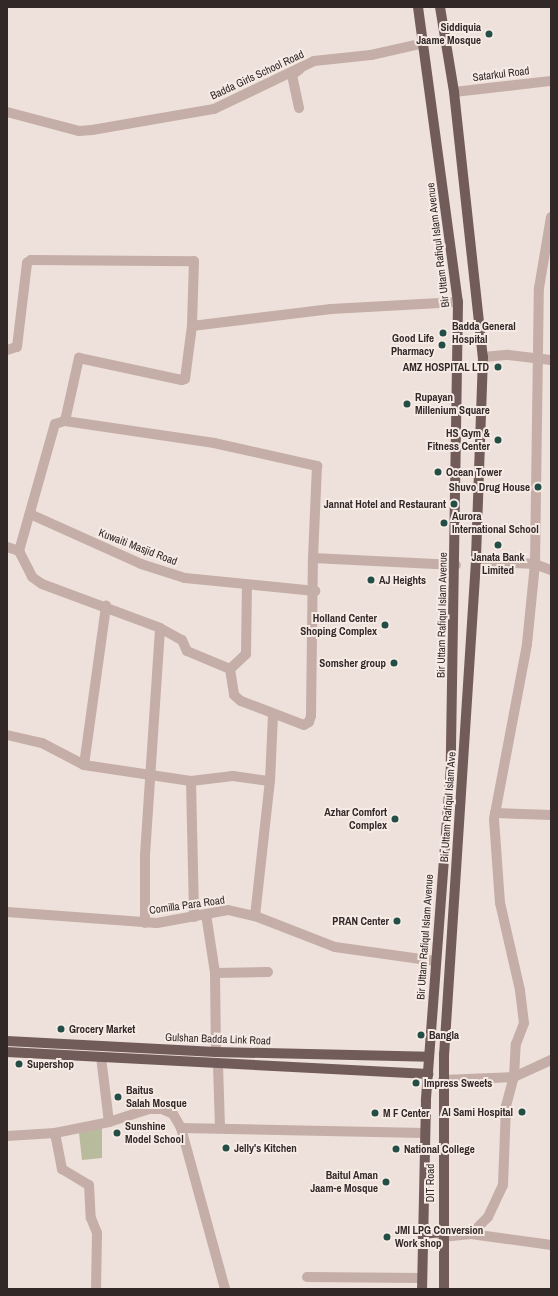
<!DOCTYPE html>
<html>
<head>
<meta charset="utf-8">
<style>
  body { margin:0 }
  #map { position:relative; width:558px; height:1296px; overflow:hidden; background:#eee0da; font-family:"Archivo Narrow",sans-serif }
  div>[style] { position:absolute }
  .green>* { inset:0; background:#b8bb9c }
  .minor>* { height:10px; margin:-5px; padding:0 5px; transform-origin:5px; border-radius:5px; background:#c4aea7 }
  .major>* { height:10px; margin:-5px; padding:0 5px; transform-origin:5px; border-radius:5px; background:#725c5a }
  .dots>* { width:11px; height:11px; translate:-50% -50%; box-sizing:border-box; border:2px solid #f6eae5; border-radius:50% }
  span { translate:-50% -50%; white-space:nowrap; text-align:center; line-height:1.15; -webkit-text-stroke:4px #f6eae5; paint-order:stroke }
  .poi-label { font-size:11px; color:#322827; font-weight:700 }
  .right { translate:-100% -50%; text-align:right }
  .left { translate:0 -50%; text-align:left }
  .street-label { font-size:11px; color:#322827 }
  .frame { position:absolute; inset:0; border:8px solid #322827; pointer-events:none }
</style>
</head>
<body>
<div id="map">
  <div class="green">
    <i style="clip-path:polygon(102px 1128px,102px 1158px,82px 1160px,79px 1133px)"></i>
  </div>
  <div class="minor">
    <i style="left:454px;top:92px;width:98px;rotate:-6.5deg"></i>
    <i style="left:299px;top:108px;width:34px;rotate:-102deg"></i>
    <i style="left:292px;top:75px;width:10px;rotate:-37deg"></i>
    <i style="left:7px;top:112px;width:74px;rotate:14.8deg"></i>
    <i style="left:79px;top:131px;width:13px;rotate:-4deg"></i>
    <i style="left:92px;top:130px;width:124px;rotate:-9.8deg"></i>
    <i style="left:214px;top:109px;width:111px;rotate:-25.6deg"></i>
    <i style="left:314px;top:61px;width:57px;rotate:-6deg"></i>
    <i style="left:371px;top:55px;width:54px;rotate:-12.8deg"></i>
    <i style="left:7px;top:350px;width:10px;rotate:-17deg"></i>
    <i style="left:17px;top:347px;width:85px;rotate:-83.2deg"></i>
    <i style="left:27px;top:263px;width:5px;rotate:-37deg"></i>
    <i style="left:31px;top:260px;width:163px;rotate:0.4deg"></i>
    <i style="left:194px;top:261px;width:65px;rotate:91.8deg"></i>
    <i style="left:192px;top:326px;width:140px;rotate:-7deg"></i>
    <i style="left:331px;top:309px;width:127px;rotate:-3.2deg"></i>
    <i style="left:483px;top:357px;width:25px;rotate:-5deg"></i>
    <i style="left:508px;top:355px;width:43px;rotate:6.6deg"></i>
    <i style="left:65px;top:421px;width:65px;rotate:-77.5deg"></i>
    <i style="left:79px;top:358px;width:105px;rotate:12.1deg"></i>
    <i style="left:182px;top:380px;width:3px;rotate:-18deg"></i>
    <i style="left:185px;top:379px;width:53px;rotate:-82.5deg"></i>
    <i style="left:30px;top:514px;width:122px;rotate:24.2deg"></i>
    <i style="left:141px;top:564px;width:46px;rotate:17.7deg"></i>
    <i style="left:185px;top:578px;width:131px;rotate:5.7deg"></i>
    <i style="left:7px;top:547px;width:13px;rotate:18deg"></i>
    <i style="left:19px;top:551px;width:29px;rotate:63deg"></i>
    <i style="left:32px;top:577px;width:12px;rotate:35deg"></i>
    <i style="left:42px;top:584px;width:126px;rotate:20.4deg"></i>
    <i style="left:160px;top:628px;width:25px;rotate:29deg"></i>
    <i style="left:182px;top:640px;width:12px;rotate:66deg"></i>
    <i style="left:187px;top:651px;width:47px;rotate:22.7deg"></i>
    <i style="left:230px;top:669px;width:26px;rotate:81deg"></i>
    <i style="left:234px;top:695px;width:9px;rotate:41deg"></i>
    <i style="left:241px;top:701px;width:67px;rotate:20.9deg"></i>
    <i style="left:304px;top:725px;width:6px;rotate:-31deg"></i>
    <i style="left:309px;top:722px;width:6px;rotate:-72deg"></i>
    <i style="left:311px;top:716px;width:158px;rotate:-89.3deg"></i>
    <i style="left:313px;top:558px;width:143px;rotate:2.8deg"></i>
    <i style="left:19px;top:551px;width:132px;rotate:-74.2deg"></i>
    <i style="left:55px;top:424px;width:10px;rotate:-17deg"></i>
    <i style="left:65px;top:421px;width:151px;rotate:8.4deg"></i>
    <i style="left:214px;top:443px;width:106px;rotate:12.6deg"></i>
    <i style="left:317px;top:466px;width:92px;rotate:92.5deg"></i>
    <i style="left:476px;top:561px;width:59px;rotate:2.9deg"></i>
    <i style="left:535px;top:564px;width:17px;rotate:21deg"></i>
    <i style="left:230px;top:669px;width:22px;rotate:-43deg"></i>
    <i style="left:246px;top:654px;width:68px;rotate:-89.2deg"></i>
    <i style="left:7px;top:735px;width:36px;rotate:13deg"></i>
    <i style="left:42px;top:743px;width:47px;rotate:27.6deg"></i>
    <i style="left:84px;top:765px;width:108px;rotate:8.5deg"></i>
    <i style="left:191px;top:781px;width:42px;rotate:-6.8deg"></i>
    <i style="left:233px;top:776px;width:37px;rotate:8deg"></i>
    <i style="left:84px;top:765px;width:161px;rotate:-82.1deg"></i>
    <i style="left:191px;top:781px;width:136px;rotate:88.7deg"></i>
    <i style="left:495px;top:813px;width:56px;rotate:2deg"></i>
    <i style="left:7px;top:912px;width:150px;rotate:4.2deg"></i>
    <i style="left:157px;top:923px;width:72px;rotate:-10.4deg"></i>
    <i style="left:228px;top:910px;width:28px;rotate:13deg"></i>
    <i style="left:255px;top:916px;width:86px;rotate:21.2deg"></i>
    <i style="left:335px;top:947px;width:101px;rotate:8deg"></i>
    <i style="left:206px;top:914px;width:60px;rotate:81.3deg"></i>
    <i style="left:215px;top:973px;width:79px;rotate:89.3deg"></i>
    <i style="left:255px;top:916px;width:136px;rotate:-83.7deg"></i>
    <i style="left:270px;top:781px;width:66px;rotate:-87.4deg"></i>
    <i style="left:145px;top:923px;width:68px;rotate:-90deg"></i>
    <i style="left:145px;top:855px;width:227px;rotate:-86.2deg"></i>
    <i style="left:215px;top:973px;width:53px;rotate:-1.1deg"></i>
    <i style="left:101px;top:1057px;width:65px;rotate:83deg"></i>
    <i style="left:109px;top:1122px;width:42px;rotate:-18deg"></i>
    <i style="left:149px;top:1109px;width:13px"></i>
    <i style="left:162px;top:1109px;width:12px;rotate:24deg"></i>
    <i style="left:173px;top:1114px;width:16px;rotate:60deg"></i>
    <i style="left:181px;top:1128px;width:167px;rotate:74.7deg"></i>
    <i style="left:218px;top:1064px;width:63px;rotate:88.2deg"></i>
    <i style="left:443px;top:1080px;width:71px;rotate:-2.4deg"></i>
    <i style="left:514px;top:1077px;width:41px;rotate:-24.7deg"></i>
    <i style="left:181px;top:1128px;width:243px;rotate:1.2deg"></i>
    <i style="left:55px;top:1133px;width:37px;rotate:79deg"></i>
    <i style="left:62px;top:1169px;width:31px;rotate:31deg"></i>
    <i style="left:89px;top:1185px;width:33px;rotate:87deg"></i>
    <i style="left:91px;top:1218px;width:16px;rotate:68deg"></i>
    <i style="left:97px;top:1233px;width:56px;rotate:91deg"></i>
    <i style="left:7px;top:1136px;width:48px;rotate:-3.6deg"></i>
    <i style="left:55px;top:1133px;width:55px;rotate:-11.5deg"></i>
    <i style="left:471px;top:1234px;width:81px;rotate:7.8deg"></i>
    <i style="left:442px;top:1237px;width:29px;rotate:-6deg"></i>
    <i style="left:471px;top:1234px;width:24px;rotate:-45deg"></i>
    <i style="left:488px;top:1217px;width:35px;rotate:-65deg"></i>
    <i style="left:503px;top:1185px;width:79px;rotate:-87.8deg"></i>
    <i style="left:506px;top:1106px;width:30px;rotate:-75deg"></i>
    <i style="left:514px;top:1077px;width:33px;rotate:-87deg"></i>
    <i style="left:516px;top:1044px;width:22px;rotate:-69deg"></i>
    <i style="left:524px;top:1023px;width:33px;rotate:-97deg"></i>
    <i style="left:520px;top:990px;width:89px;rotate:-102.9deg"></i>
    <i style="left:500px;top:903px;width:84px;rotate:-94.1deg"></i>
    <i style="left:494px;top:819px;width:178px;rotate:-79.3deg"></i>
    <i style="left:527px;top:644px;width:80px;rotate:-84.3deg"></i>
    <i style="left:535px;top:564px;width:276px;rotate:-89.2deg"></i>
    <i style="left:539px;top:288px;width:72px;rotate:-80.4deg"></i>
    <i style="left:307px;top:1277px;width:114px;rotate:0.5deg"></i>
  </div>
  <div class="major">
    <i style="left:418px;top:7px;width:298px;rotate:82.3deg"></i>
    <i style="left:458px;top:302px;width:464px;rotate:90.9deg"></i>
    <i style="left:451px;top:766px;width:336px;rotate:94.3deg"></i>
    <i style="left:426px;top:1101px;width:188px;rotate:91.2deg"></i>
    <i style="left:440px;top:7px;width:86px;rotate:80.6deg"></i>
    <i style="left:454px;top:92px;width:267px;rotate:83.8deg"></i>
    <i style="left:483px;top:357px;width:204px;rotate:92deg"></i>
    <i style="left:476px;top:561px;width:494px;rotate:93.7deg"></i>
    <i style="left:444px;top:1054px;width:235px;rotate:90deg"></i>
    <i style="left:7px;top:1041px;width:209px;rotate:3deg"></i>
    <i style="left:216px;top:1052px;width:213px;rotate:1.3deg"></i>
    <i style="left:7px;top:1052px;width:422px;rotate:3deg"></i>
    <i style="left:422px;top:1234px;width:20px;rotate:-6deg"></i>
  </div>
  <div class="dots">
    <i style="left:489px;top:34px;background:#224e46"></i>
    <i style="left:443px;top:333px;background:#224e46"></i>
    <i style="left:442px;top:345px;background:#224e46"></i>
    <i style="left:498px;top:367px;background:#224e46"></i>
    <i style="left:407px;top:404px;background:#224e46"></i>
    <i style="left:498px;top:440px;background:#224e46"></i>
    <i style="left:438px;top:472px;background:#224e46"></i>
    <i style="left:538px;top:487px;background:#224e46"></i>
    <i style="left:454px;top:504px;background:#224e46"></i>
    <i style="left:444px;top:523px;background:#224e46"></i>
    <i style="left:498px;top:545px;background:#224e46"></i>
    <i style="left:371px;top:580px;background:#224e46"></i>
    <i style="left:385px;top:625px;background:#224e46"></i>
    <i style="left:394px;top:663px;background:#224e46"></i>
    <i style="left:395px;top:819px;background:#224e46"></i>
    <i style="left:397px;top:921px;background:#224e46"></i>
    <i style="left:61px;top:1029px;background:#224e46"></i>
    <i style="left:421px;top:1035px;background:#224e46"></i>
    <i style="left:19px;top:1064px;background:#224e46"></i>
    <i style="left:416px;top:1083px;background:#224e46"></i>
    <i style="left:118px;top:1097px;background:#224e46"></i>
    <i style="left:522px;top:1112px;background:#224e46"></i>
    <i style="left:375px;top:1113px;background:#224e46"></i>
    <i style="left:117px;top:1133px;background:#224e46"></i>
    <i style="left:226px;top:1148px;background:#224e46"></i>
    <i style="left:396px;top:1149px;background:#224e46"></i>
    <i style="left:386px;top:1182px;background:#224e46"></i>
    <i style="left:387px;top:1237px;background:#224e46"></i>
  </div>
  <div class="poi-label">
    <span class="right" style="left:481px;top:34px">Siddiquia<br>Jaame Mosque</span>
    <span class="left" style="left:452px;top:333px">Badda General<br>Hospital</span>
    <span class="right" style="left:434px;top:345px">Good Life<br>Pharmacy</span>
    <span class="right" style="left:489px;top:367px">AMZ HOSPITAL LTD</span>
    <span class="left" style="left:415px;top:404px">Rupayan<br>Millenium Square</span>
    <span class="right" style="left:490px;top:440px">HS Gym &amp;<br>Fitness Center</span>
    <span class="left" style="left:446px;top:472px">Ocean Tower</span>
    <span class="right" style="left:530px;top:487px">Shuvo Drug House</span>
    <span class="right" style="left:446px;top:504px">Jannat Hotel and Restaurant</span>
    <span class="left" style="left:452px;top:523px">Aurora<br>International School</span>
    <span style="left:498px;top:564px">Janata Bank<br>Limited</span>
    <span class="left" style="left:379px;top:580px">AJ Heights</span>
    <span class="right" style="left:377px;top:625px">Holland Center<br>Shoping Complex</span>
    <span class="right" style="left:386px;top:663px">Somsher group</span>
    <span class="right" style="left:387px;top:819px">Azhar Comfort<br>Complex</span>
    <span class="right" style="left:389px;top:921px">PRAN Center</span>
    <span class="left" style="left:69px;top:1029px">Grocery Market</span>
    <span class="left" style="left:429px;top:1035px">Bangla</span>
    <span class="left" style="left:27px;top:1064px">Supershop</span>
    <span class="left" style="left:424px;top:1083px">Impress Sweets</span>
    <span class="left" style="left:126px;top:1097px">Baitus<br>Salah Mosque</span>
    <span class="right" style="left:513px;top:1112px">Al Sami Hospital</span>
    <span class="left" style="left:383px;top:1113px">M F Center</span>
    <span class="left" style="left:125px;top:1133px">Sunshine<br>Model School</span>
    <span class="left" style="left:234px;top:1148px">Jelly's Kitchen</span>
    <span class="left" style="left:404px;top:1149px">National College</span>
    <span class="right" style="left:378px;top:1182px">Baitul Aman<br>Jaam-e Mosque</span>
    <span class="left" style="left:395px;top:1237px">JMI LPG Conversion<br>Work shop</span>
  </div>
  <div class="street-label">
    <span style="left:501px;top:74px;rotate:-7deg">Satarkul Road</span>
    <span style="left:257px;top:75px;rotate:-25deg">Badda Girls School Road</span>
    <span style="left:438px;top:245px;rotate:-97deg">Bir Uttam Rafiqul Islam Avenue</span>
    <span style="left:138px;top:547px;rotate:21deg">Kuwaiti Masjid Road</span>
    <span style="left:442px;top:615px;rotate:-89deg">Bir Uttam Rafiqul Islam Avenue</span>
    <span style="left:448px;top:807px;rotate:-86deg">Bir Uttam Rafiqul Islam Ave</span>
    <span style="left:187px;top:905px;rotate:-8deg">Comilla Para Road</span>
    <span style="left:425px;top:937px;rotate:-86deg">Bir Uttam Rafiqul Islam Avenue</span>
    <span style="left:218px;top:1039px;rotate:2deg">Gulshan Badda Link Road</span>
    <span style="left:430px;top:1183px;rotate:-90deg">DIT Road</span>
  </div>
  <div class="frame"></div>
</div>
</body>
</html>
